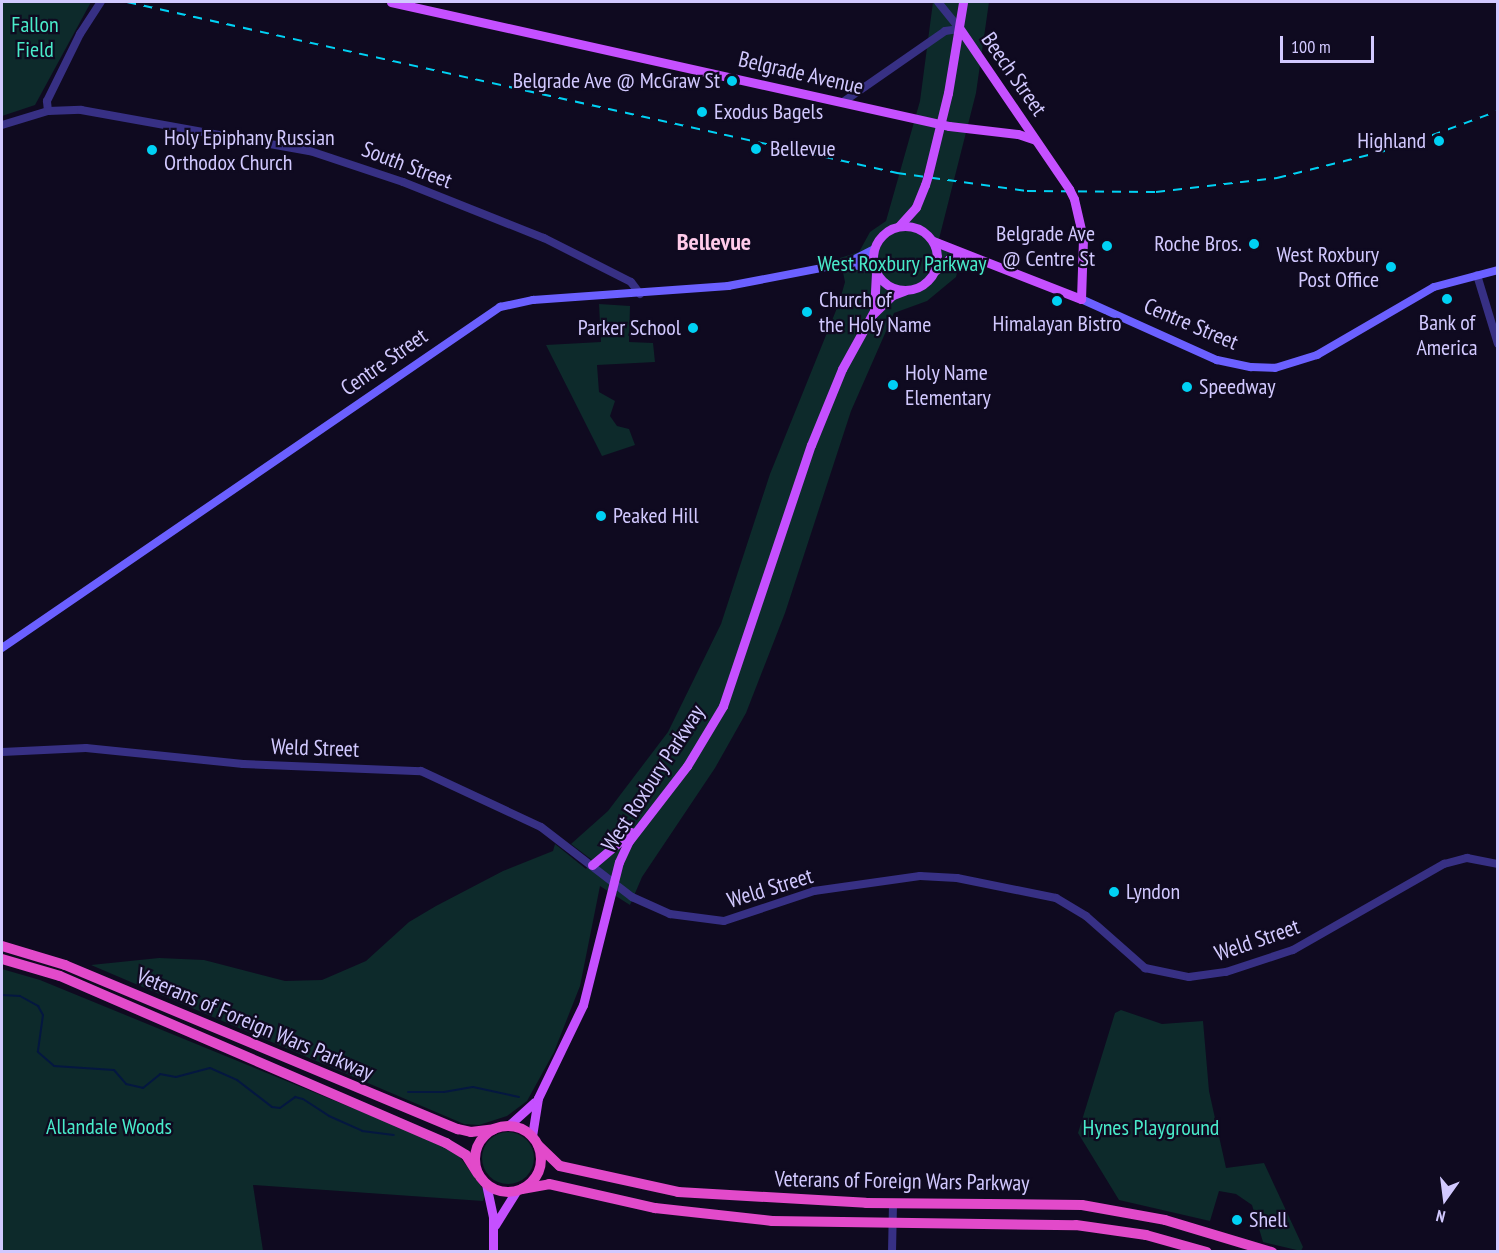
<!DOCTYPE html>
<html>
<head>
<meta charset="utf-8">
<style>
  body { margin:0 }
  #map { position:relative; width:1499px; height:1253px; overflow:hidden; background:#0f0a20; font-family:"PT Sans Narrow",sans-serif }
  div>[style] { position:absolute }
  .green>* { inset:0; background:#0d2a2b }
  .round { border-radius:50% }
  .stream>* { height:2px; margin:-1px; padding:0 1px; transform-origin:1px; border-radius:1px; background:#041740 }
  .tertiary>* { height:8px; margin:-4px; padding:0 4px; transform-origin:4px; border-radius:4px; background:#373084 }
  .secondary>* { height:8px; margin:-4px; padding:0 4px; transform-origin:4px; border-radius:4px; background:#6b60ff }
  .primary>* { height:9px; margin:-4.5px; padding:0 4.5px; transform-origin:4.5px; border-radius:4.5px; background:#c550ff }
  .primary>.ring { margin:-4.5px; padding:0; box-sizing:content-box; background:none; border:9px solid #c550ff; border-radius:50% }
  .trunk>* { height:10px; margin:-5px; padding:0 5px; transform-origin:5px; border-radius:5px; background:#e24aca }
  .trunk>.ring { margin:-5px; padding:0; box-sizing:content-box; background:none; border:10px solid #e24aca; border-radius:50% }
  .rail>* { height:2px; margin-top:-1px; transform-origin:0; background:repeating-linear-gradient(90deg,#00d1f4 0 9px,transparent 0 17px) }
  .primary-bridge>* { height:9px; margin:-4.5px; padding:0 4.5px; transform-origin:4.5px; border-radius:4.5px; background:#c550ff }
  .dots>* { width:16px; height:16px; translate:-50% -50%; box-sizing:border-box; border:3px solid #0f0a20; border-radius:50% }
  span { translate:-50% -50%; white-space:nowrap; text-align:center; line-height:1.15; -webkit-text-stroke:4.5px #0f0a20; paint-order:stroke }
  .park-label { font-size:22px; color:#49ebca }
  .street-label { font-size:22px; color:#d2c9ff }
  .poi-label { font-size:22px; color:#d2c9ff }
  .right { translate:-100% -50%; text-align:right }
  .left { translate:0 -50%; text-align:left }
  .neighbourhood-label { font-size:24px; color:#ffcbea; font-weight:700 }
  .frame { position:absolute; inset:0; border:3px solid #d2c9ff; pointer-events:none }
  .north { position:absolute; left:1415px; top:1169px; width:60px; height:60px; -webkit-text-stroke:4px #0f0a20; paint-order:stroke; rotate:194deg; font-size:16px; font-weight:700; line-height:24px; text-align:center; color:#d2c9ff }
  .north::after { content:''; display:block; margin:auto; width:21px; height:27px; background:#d2c9ff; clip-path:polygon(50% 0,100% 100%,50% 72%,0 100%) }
  .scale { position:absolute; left:1280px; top:36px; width:94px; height:27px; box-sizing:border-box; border:3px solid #d2c9ff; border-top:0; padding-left:8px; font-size:18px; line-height:21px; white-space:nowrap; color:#d2c9ff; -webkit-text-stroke:4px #0f0a20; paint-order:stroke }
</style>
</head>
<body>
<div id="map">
  <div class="green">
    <i style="clip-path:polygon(2px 2px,91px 2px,35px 105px,2px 116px)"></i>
    <i style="clip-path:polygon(933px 2px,989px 2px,976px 93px,939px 239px,963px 249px,956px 277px,927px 301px,894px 313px,851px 411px,785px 613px,746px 713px,715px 768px,642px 877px,630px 905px,600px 886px,580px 986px,554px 1052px,527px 1101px,507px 1116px,479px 1125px,464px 1124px,91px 965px,159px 958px,204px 960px,285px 981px,322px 980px,366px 961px,409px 922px,436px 906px,503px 871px,553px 851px,555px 844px,586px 869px,592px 860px,571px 844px,608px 811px,668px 732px,721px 624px,770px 474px,839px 303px,845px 282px,840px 258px,859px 252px,870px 232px,886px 221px,920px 101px)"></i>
    <i style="clip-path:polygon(599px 304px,630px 306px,629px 342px,653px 343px,655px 362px,597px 365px,599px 392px,615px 401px,610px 416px,617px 426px,629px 429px,635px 445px,602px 456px,546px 345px,601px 342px)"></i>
    <i style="clip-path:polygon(2px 969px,40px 980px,455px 1150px,486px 1193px,483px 1201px,253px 1185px,263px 1251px,2px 1251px)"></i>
    <i style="clip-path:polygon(1121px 1010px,1162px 1024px,1203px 1021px,1209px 1091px,1226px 1168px,1264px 1163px,1303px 1247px,1301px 1251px,1263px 1242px,1252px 1205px,1236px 1194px,1219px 1191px,1210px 1221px,1119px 1200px,1078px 1133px,1115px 1013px)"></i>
    <i class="round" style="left:482px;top:1132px;width:52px;height:52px"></i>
  </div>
  <div class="stream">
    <i style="left:2px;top:995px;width:18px;rotate:3deg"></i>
    <i style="left:20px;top:996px;width:21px;rotate:29deg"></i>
    <i style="left:38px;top:1006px;width:10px;rotate:61deg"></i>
    <i style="left:43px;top:1015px;width:37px;rotate:98deg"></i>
    <i style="left:38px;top:1052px;width:21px;rotate:41deg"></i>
    <i style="left:54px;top:1066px;width:60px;rotate:3.8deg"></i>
    <i style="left:114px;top:1070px;width:18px;rotate:49deg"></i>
    <i style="left:126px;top:1084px;width:17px;rotate:13deg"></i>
    <i style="left:143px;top:1088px;width:22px;rotate:-39deg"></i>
    <i style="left:160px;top:1074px;width:16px;rotate:11deg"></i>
    <i style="left:176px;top:1077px;width:35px;rotate:-15deg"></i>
    <i style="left:210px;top:1068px;width:30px;rotate:24deg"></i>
    <i style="left:237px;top:1080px;width:44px;rotate:37.6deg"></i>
    <i style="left:272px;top:1107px;width:8px;rotate:7deg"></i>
    <i style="left:280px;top:1108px;width:19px;rotate:-36deg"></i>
    <i style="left:295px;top:1097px;width:8px;rotate:14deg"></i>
    <i style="left:303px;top:1099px;width:31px;rotate:33deg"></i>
    <i style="left:329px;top:1116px;width:36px;rotate:24deg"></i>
    <i style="left:362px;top:1131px;width:32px;rotate:7deg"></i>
    <i style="left:408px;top:1092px;width:36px"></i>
    <i style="left:444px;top:1092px;width:29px;rotate:-10deg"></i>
    <i style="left:473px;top:1087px;width:47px;rotate:12.3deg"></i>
  </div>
  <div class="tertiary">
    <i style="left:938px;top:2px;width:35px;rotate:51deg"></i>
    <i style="left:843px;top:102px;width:124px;rotate:-34.8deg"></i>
    <i style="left:945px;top:31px;width:15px;rotate:-8deg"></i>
    <i style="left:48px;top:111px;width:10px;rotate:-96deg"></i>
    <i style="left:47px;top:101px;width:75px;rotate:-63.8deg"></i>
    <i style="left:80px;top:34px;width:38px;rotate:-57deg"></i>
    <i style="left:2px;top:125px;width:48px;rotate:-16.9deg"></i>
    <i style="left:48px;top:111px;width:33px;rotate:-2deg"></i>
    <i style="left:81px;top:110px;width:233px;rotate:10.2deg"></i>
    <i style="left:310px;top:151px;width:98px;rotate:18.4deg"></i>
    <i style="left:403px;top:182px;width:152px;rotate:21.7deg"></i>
    <i style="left:544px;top:238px;width:97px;rotate:26.8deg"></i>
    <i style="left:631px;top:282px;width:15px;rotate:53deg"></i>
    <i style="left:1477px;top:275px;width:72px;rotate:73.1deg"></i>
    <i style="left:2px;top:752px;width:84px;rotate:-2.7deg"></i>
    <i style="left:86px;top:748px;width:158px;rotate:5.8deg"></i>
    <i style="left:243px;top:764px;width:178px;rotate:2.3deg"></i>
    <i style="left:421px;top:771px;width:132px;rotate:25deg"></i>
    <i style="left:541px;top:827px;width:115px;rotate:37.6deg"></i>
    <i style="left:632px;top:897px;width:42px;rotate:24.1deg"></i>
    <i style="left:670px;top:914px;width:54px;rotate:7.4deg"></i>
    <i style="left:724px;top:921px;width:95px;rotate:-18.4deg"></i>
    <i style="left:814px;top:891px;width:107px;rotate:-8.1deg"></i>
    <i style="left:920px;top:876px;width:37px;rotate:3deg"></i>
    <i style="left:957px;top:878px;width:101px;rotate:11.4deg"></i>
    <i style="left:1056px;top:898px;width:35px;rotate:31deg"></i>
    <i style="left:1086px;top:916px;width:79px;rotate:41.4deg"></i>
    <i style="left:1145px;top:968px;width:45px;rotate:11.6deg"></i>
    <i style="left:1189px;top:977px;width:37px;rotate:-8deg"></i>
    <i style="left:1226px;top:972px;width:71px;rotate:-18.2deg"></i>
    <i style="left:1293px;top:950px;width:174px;rotate:-29.7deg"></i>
    <i style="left:1444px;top:864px;width:24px;rotate:-15deg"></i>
    <i style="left:1467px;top:858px;width:32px;rotate:11deg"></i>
    <i style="left:892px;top:1252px;width:49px;rotate:-88.8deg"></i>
  </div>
  <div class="secondary">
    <i style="left:850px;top:264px;width:27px;rotate:13deg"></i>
    <i style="left:1081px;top:299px;width:149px;rotate:24.2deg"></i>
    <i style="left:1217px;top:360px;width:35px;rotate:12deg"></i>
    <i style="left:1251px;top:367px;width:24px;rotate:2deg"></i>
    <i style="left:1275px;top:368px;width:44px;rotate:-17.2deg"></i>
    <i style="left:1317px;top:355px;width:135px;rotate:-30.2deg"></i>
    <i style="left:1434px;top:287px;width:66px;rotate:-14.9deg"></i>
    <i style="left:2px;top:648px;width:604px;rotate:-34.4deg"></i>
    <i style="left:500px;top:307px;width:34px;rotate:-12deg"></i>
    <i style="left:533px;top:300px;width:196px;rotate:-4.1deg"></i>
    <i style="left:728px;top:286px;width:121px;rotate:-10.9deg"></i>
    <i style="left:847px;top:263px;width:30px;rotate:-27deg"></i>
  </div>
  <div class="primary">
    <i style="left:391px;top:2px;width:572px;rotate:12.53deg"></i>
    <i style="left:949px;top:126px;width:69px;rotate:6.6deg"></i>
    <i style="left:1018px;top:134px;width:18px;rotate:19deg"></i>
    <i style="left:960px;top:29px;width:194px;rotate:55.7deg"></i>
    <i style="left:928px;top:175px;width:84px;rotate:-76.3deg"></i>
    <i style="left:948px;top:93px;width:92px;rotate:-80.6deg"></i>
    <i class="ring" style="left:873px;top:226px;width:55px;height:55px"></i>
    <i style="left:899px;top:226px;width:25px;rotate:-48deg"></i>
    <i style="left:916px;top:207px;width:24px;rotate:-68deg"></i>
    <i style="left:933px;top:241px;width:159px;rotate:21.4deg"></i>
    <i style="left:1081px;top:299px;width:61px;rotate:-88.1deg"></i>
    <i style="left:1083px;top:238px;width:40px;rotate:-103deg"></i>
    <i style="left:936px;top:270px;width:17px;rotate:-40deg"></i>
    <i style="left:949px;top:259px;width:15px;rotate:-16deg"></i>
    <i style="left:873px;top:314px;width:28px;rotate:-44deg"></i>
    <i style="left:893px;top:295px;width:12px;rotate:-20deg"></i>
    <i style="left:592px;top:865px;width:51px;rotate:-40.2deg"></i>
    <i style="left:508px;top:1126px;width:36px;rotate:-42deg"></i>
    <i style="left:532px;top:1136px;width:38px;rotate:-81deg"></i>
    <i style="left:538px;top:1098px;width:103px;rotate:-64.2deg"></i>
    <i style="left:583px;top:1005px;width:147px;rotate:-75.9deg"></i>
    <i style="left:619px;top:862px;width:23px;rotate:-65deg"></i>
    <i style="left:629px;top:841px;width:95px;rotate:-52.3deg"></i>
    <i style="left:687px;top:766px;width:70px;rotate:-59deg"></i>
    <i style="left:723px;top:706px;width:275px;rotate:-71.4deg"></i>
    <i style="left:811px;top:445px;width:82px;rotate:-67.8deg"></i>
    <i style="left:842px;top:369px;width:66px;rotate:-61.1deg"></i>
    <i style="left:874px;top:311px;width:38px;rotate:-87deg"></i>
    <i style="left:486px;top:1184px;width:33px;rotate:78deg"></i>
    <i style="left:493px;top:1216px;width:36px;rotate:90deg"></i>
    <i style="left:495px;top:1225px;width:40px;rotate:-58deg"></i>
  </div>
  <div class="trunk">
    <i style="left:2px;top:946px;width:66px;rotate:16.8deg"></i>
    <i style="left:65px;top:965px;width:426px;rotate:22.7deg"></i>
    <i style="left:458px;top:1129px;width:13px;rotate:13deg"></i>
    <i style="left:471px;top:1132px;width:23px;rotate:-7deg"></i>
    <i style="left:2px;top:959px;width:60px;rotate:16.3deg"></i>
    <i style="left:60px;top:976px;width:421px;rotate:23.4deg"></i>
    <i style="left:446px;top:1143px;width:23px;rotate:31deg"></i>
    <i style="left:466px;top:1155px;width:22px;rotate:58deg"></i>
    <i class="ring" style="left:475px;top:1126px;width:56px;height:56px"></i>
    <i style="left:538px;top:1145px;width:30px;rotate:44deg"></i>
    <i style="left:560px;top:1166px;width:121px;rotate:12.4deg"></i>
    <i style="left:678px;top:1192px;width:188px;rotate:3.3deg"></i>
    <i style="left:866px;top:1203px;width:216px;rotate:0.5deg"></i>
    <i style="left:1082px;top:1205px;width:84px;rotate:10.2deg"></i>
    <i style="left:1165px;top:1220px;width:112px;rotate:16.7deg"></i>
    <i style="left:522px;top:1189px;width:27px;rotate:-10deg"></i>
    <i style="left:549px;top:1184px;width:109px;rotate:12.8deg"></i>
    <i style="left:655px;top:1208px;width:118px;rotate:6.3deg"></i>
    <i style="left:772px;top:1221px;width:304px;rotate:0.8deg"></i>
    <i style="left:1076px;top:1225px;width:71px;rotate:8.1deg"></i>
    <i style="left:1146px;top:1235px;width:63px;rotate:15.6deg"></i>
  </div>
  <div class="rail">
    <i style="left:127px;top:2px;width:789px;rotate:12.52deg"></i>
    <i style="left:897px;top:173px;width:131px;rotate:7.9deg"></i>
    <i style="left:1027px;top:191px;width:129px;rotate:0.4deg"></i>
    <i style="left:1156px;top:192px;width:122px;rotate:-6.6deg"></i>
    <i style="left:1277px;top:178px;width:127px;rotate:-14.1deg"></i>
    <i style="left:1400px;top:147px;width:104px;rotate:-20.2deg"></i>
  </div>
  <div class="primary-bridge">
    <i style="left:925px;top:185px;width:10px;rotate:-73deg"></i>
    <i style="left:1069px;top:189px;width:11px;rotate:63deg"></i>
  </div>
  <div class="dots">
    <i style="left:732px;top:81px;background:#00d1f4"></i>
    <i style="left:702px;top:112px;background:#00d1f4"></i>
    <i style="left:1439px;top:141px;background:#00d1f4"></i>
    <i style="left:756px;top:149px;background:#00d1f4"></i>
    <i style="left:152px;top:150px;background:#00d1f4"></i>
    <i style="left:1254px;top:244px;background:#00d1f4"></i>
    <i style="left:1107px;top:246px;background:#00d1f4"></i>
    <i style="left:1391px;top:267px;background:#00d1f4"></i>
    <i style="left:1447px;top:299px;background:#00d1f4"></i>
    <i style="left:1057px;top:301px;background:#00d1f4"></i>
    <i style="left:807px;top:312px;background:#00d1f4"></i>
    <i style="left:693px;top:328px;background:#00d1f4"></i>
    <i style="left:893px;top:385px;background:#00d1f4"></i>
    <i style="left:1187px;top:387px;background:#00d1f4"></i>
    <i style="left:601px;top:516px;background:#00d1f4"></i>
    <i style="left:1114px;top:892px;background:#00d1f4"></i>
    <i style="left:1237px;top:1220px;background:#00d1f4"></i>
  </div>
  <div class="park-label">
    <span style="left:35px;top:37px">Fallon<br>Field</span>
    <span style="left:902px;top:264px">West Roxbury Parkway</span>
    <span style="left:109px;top:1127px">Allandale Woods</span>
    <span style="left:1151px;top:1128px">Hynes Playground</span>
  </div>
  <div class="street-label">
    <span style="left:801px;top:73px;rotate:13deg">Belgrade Avenue</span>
    <span style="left:1014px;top:74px;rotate:55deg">Beech Street</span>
    <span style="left:407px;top:165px;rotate:21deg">South Street</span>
    <span style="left:1191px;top:324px;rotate:23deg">Centre Street</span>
    <span style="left:384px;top:362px;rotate:-35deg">Centre Street</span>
    <span style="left:315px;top:748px;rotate:2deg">Weld Street</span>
    <span style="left:653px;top:778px;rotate:-57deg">West Roxbury Parkway</span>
    <span style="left:770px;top:888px;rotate:-17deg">Weld Street</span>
    <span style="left:1257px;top:940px;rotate:-19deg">Weld Street</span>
    <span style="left:255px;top:1024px;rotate:23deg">Veterans of Foreign Wars Parkway</span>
    <span style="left:902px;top:1181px;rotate:1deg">Veterans of Foreign Wars Parkway</span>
  </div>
  <div class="poi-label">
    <span class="right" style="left:720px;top:81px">Belgrade Ave @ McGraw St</span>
    <span class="left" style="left:714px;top:112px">Exodus Bagels</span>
    <span class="left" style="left:164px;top:150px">Holy Epiphany Russian<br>Orthodox Church</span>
    <span class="right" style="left:1426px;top:141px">Highland</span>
    <span class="left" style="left:770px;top:149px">Bellevue</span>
    <span class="right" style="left:1095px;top:246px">Belgrade Ave<br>@ Centre St</span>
    <span class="right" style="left:1242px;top:244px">Roche Bros.</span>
    <span class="right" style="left:1379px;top:267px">West Roxbury<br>Post Office</span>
    <span class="left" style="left:819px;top:312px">Church of<br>the Holy Name</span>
    <span style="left:1447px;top:335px">Bank of<br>America</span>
    <span style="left:1057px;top:324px">Himalayan Bistro</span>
    <span class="right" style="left:681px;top:328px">Parker School</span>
    <span class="left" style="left:905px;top:385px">Holy Name<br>Elementary</span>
    <span class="left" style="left:1199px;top:387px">Speedway</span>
    <span class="left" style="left:613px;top:516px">Peaked Hill</span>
    <span class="left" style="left:1126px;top:892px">Lyndon</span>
    <span class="left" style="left:1249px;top:1220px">Shell</span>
  </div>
  <div class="neighbourhood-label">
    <span style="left:714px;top:242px">Bellevue</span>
  </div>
  <div class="frame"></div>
  <div class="north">N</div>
  <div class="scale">100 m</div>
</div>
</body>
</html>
